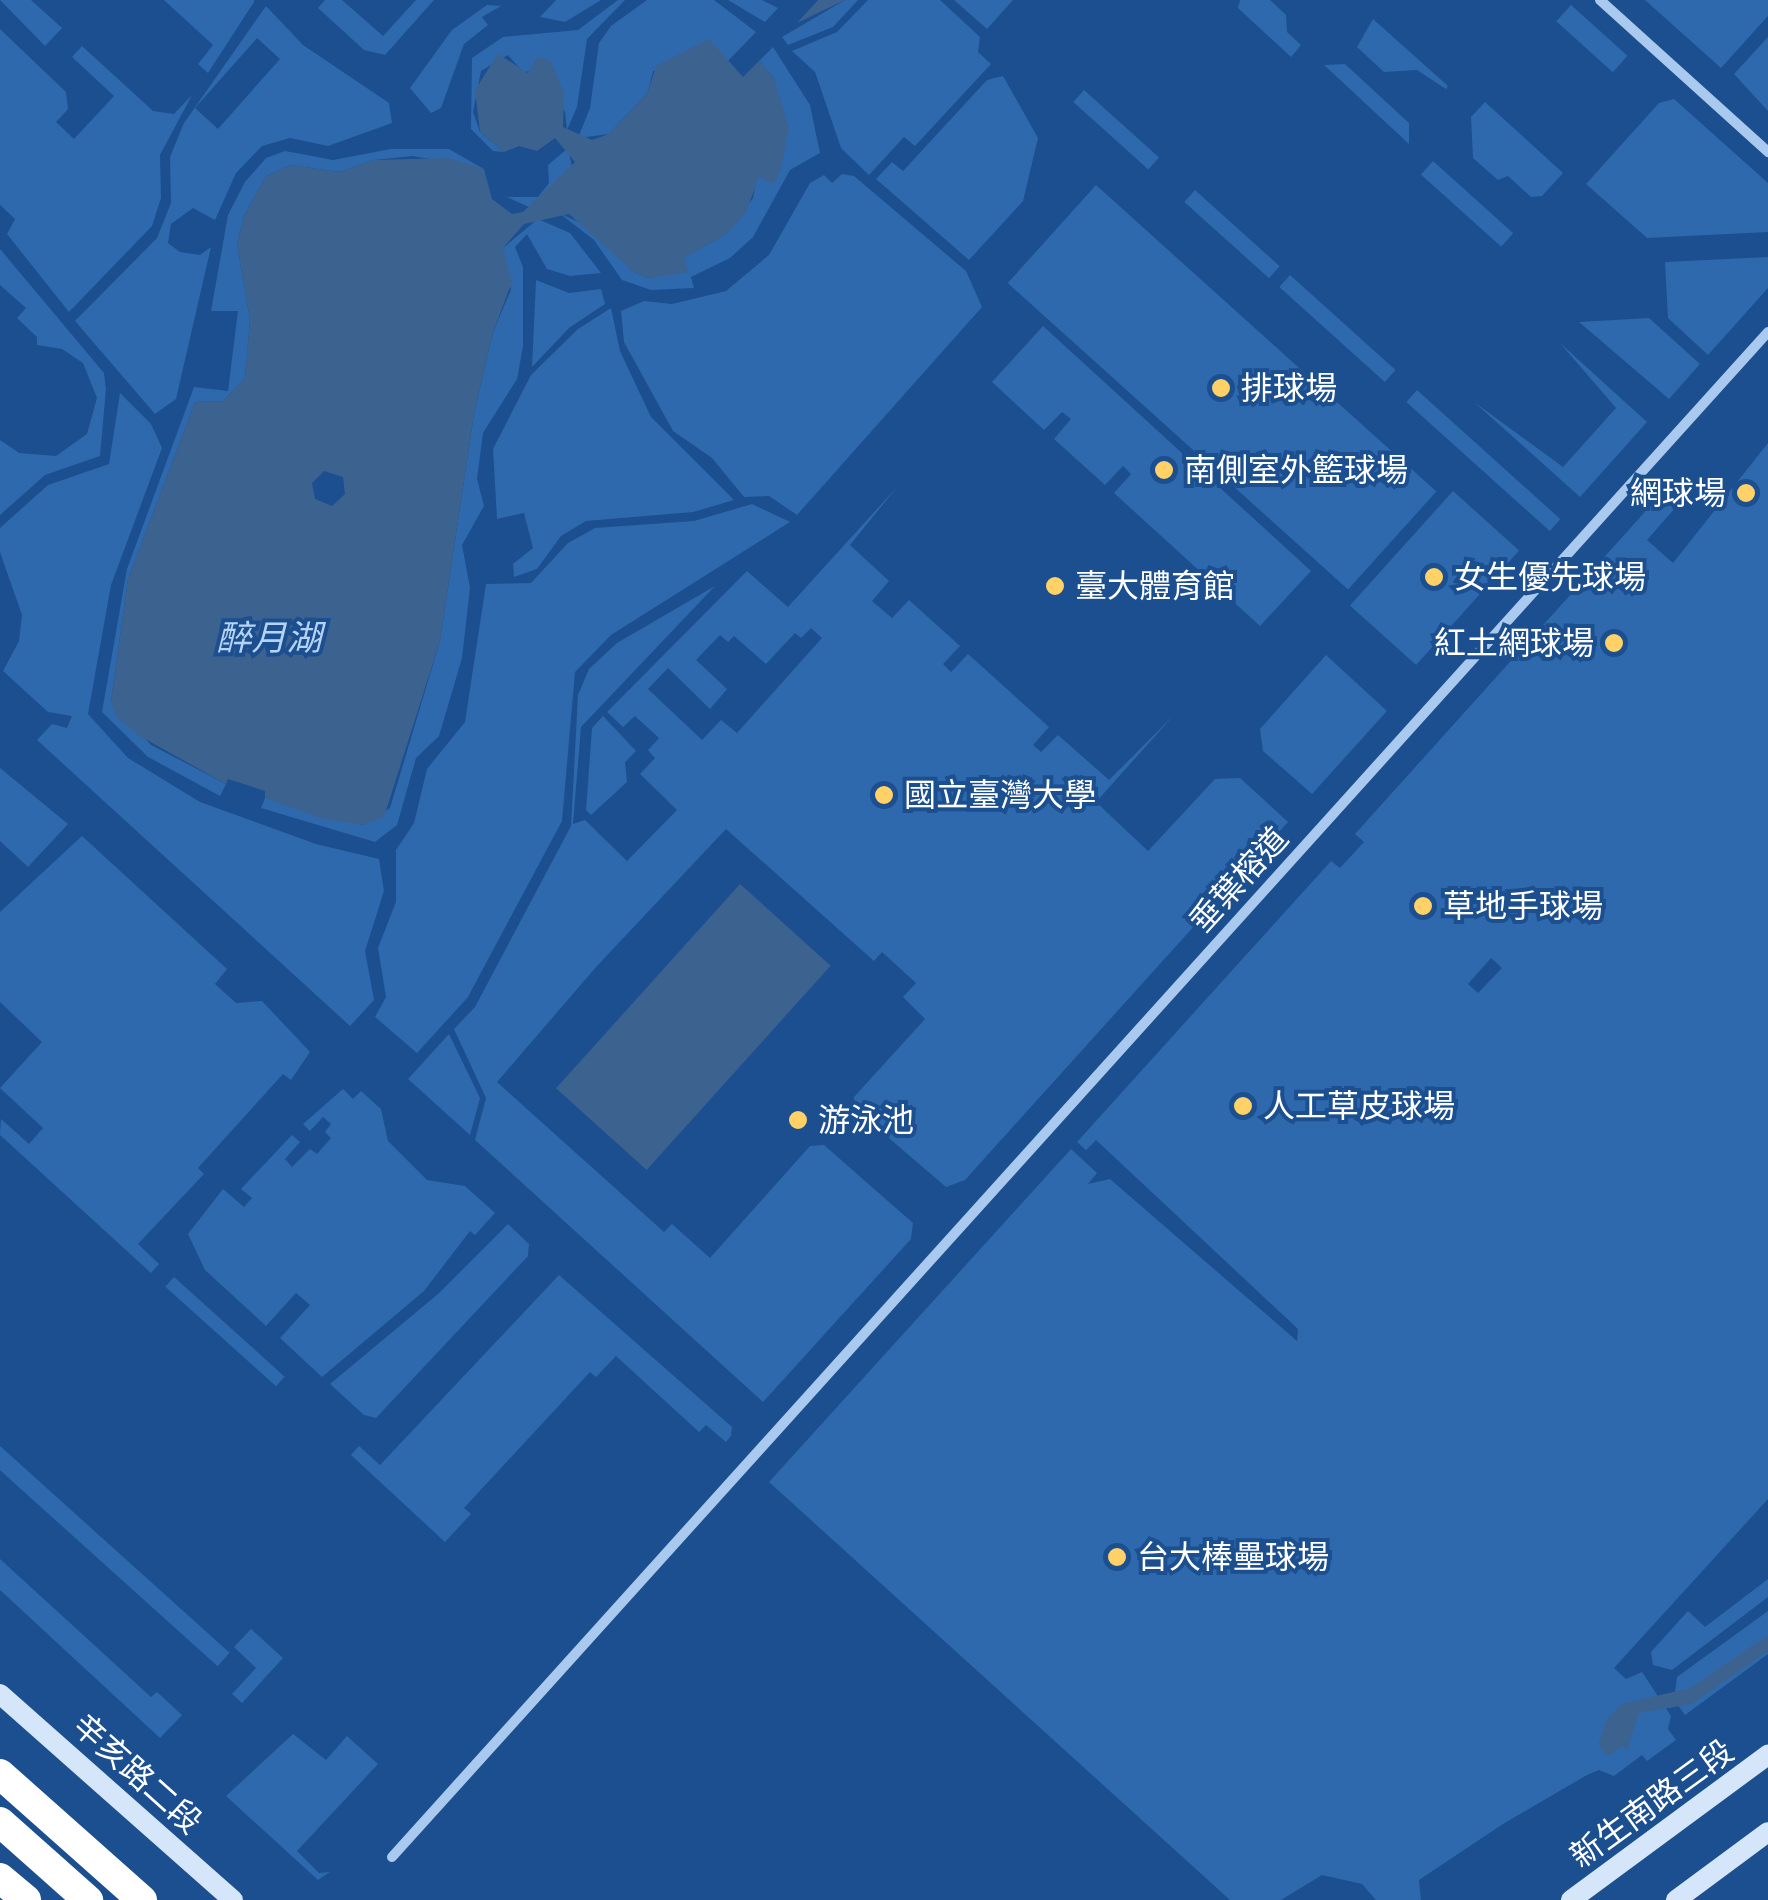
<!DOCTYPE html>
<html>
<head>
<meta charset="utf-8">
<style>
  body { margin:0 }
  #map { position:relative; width:1768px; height:1900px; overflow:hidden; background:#1b4f8f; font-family:Montserrat,"Noto Sans TC",sans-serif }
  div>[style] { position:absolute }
  .green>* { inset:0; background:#2e69ad; transform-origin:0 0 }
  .water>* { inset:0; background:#3c6290; transform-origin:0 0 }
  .street>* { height:10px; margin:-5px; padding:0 5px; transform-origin:5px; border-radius:5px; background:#a9c9ee }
  .secondary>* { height:20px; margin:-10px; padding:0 10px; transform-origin:10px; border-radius:10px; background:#d6e6fa }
  .highway>* { height:30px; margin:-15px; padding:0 15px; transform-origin:15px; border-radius:15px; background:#fff }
  .dots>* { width:28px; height:28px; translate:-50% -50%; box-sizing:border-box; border:5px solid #1b4f8f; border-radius:50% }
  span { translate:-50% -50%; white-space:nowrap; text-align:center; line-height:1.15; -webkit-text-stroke:8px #1b4f8f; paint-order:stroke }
  .poi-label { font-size:32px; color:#fff }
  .left { translate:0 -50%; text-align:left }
  .right { translate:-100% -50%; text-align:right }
  .street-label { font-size:32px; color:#fff }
  .water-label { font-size:35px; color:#b5d3f5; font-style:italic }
</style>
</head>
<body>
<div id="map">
  <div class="green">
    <i style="clip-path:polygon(0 0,31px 0,62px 28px,45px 46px)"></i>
    <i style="clip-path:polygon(164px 0,254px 0,254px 2px,208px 73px,198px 64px,213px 45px)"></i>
    <i style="clip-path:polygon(325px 0,342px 0,383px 36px,416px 0,434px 0,385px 55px,364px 50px,318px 8px)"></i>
    <i style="clip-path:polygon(556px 0,601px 0,565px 22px,540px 17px)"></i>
    <i style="clip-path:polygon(618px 0,625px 0,587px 39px,577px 107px,567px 130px,565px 112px,535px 61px,532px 71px,523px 72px,508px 55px,481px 71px,473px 112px,480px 132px,504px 152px,493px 151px,471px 129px,472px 58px,503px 37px,578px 30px)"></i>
    <i style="clip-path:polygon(714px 0,756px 32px,727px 62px,653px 71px,648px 92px,609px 134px,578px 138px,590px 108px,599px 43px,611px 26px,647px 0)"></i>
    <i style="clip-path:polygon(728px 0,762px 0,778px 8px,765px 22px)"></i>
    <i style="clip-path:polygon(845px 0,858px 0,833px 27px,788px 45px,782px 37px)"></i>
    <i style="clip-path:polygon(868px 0,940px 0,980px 37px,978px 52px,991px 64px,915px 146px,904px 137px,869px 175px,841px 148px,815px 72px,792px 51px,837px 32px)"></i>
    <i style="clip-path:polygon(954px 0,1013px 0,987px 29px)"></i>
    <i style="clip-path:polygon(1240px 0,1270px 0,1286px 15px,1287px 32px,1301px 45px,1291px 57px,1238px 8px)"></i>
    <i style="clip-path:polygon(1645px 0,1768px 0,1768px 16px,1721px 68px)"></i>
    <i style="clip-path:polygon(487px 5px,501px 6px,482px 17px,488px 25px,464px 44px,441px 108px,431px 113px,410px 88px,452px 30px)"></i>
    <i style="left:1571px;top:5px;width:76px;height:22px;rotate:42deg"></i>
    <i style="clip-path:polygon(evenodd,266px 6px,303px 45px,389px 103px,392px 123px,328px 146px,290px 138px,262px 146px,236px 173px,215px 220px,193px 208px,171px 224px,168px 243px,180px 252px,200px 255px,211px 247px,176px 399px,155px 414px,75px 321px,157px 238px,171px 203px,170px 157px,184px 123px,266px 6px,257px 38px,280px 59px,218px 129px,195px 108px,257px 38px)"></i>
    <i style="clip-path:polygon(1373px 19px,1448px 86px,1446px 89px,1417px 70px,1384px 72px,1357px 47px)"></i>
    <i style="clip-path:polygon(0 29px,66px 92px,68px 109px,56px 122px,74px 139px,114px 96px,72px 57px,82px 46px,153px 111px,174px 114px,192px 95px,160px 155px,161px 198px,152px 226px,69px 312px,7px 234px,15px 219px,0 205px)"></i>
    <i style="clip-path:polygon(1768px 37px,1768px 111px,1734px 74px)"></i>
    <i style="clip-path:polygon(773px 47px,810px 105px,820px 153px,790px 170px,753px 237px,730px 258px,691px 277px,694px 288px,651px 290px,622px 280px,594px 240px,559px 213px,589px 227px,634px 272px,648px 278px,687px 271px,683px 258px,728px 233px,753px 198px,774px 78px,759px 61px)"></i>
    <i style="clip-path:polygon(1345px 64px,1409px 123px,1409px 144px,1324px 65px)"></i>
    <i style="clip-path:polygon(1003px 76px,1038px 138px,1023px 201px,969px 260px,876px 179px,892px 162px,903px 171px,987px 80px)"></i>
    <i style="left:1084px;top:90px;width:101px;height:16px;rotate:42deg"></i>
    <i style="clip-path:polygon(1674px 99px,1768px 183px,1768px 232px,1647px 238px,1586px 184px,1659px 103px)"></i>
    <i style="clip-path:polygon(1485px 102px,1563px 173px,1542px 196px,1531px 197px,1508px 176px,1498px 180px,1473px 158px,1471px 117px)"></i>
    <i style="clip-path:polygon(568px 148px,572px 167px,531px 208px,507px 197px,538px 197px,549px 183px,548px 165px)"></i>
    <i style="clip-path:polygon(391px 149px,449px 149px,484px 169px,413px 156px,374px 160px,339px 172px,290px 165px,266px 176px,244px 216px,237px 244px,250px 320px,245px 378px,223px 401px,195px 402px,128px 579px,111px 701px,151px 745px,226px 784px,220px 796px,148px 757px,102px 712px,127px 569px,194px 387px,228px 391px,238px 311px,211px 311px,228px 215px,245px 182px,266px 158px,285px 151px,333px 160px)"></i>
    <i style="left:1433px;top:161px;width:108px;height:18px;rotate:42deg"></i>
    <i style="clip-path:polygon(842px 174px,854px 176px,966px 271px,982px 307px,797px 515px,769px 496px,744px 497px,712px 458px,673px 431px,624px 342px,621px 311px,644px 301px,672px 304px,726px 291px,769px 255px,810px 183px,824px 175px,832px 183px)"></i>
    <i style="left:1096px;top:185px;width:458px;height:132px;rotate:42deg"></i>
    <i style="left:1195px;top:190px;width:114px;height:16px;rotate:42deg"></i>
    <i style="clip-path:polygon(538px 219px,570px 233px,601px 273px,570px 276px,547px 269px,527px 234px,515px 247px,523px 267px,523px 346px,517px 379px,483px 433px,477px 479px,484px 506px,462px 545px,470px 588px,462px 658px,439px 736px,416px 758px,397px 825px,375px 842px,261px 808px,265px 798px,363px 825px,390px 808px,440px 641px,474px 414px,493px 332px,511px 290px,503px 248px)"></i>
    <i style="clip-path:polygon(0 249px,104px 373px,106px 389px,100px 456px,45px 475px,0 515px,0 440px,19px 453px,56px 456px,87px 434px,97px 398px,83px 363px,62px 349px,37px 345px,37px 337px,17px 318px,26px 308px,0 285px)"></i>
    <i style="clip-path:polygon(1768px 257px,1768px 288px,1708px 355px,1668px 318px,1665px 262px)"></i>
    <i style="left:1290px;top:275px;width:142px;height:16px;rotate:42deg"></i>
    <i style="clip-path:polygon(536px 280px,569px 293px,601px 289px,605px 304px,569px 328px,532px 367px)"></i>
    <i style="clip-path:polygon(611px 308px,620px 351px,651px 417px,734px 500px,693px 512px,586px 521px,561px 536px,537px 569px,514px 577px,513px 564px,533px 548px,524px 513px,497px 519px,493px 449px,531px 375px,578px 329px)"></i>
    <i style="clip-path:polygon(1649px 318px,1700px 364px,1669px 399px,1579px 322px)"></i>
    <i style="clip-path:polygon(1043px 326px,1311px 571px,1260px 626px,1114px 493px,1131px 474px,1123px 466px,1105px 485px,1054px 439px,1071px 419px,1062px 412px,1044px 430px,992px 382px)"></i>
    <i style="clip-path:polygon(1560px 343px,1647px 422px,1580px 497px,1474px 402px,1563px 467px,1616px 408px)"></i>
    <i style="left:1417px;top:390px;width:193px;height:16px;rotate:42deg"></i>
    <i style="clip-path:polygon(120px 393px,151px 424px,162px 448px,111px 585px,88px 714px,128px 758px,200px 802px,316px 844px,379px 859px,384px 891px,365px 951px,374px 1000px,350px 1026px,37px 740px,52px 724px,67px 728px,72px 716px,48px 712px,3px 671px,19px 641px,22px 615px,0 552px,0 528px,48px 485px,109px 464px)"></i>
    <i style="clip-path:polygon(evenodd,1768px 443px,1768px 1499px,1614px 1668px,1626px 1679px,1642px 1672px,1671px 1716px,1668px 1729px,1676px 1740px,1647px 1761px,1642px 1755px,1614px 1776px,1599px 1770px,1587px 1775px,1503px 1824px,1419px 1880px,1421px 1900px,1376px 1900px,1362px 1884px,1322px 1875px,1281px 1900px,1230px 1900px,769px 1482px,1071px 1149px,1097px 1173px,1088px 1184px,1110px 1179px,1297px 1341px,1298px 1329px,1096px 1140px,1086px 1150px,1077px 1142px,1331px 861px,1340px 868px,1364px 842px,1355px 834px,1661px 494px,1676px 507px,1647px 540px,1673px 563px,1768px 443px,1491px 958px,1502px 968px,1478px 993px,1468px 984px,1491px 958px)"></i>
    <i style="clip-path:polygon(evenodd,897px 487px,850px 545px,889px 581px,872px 601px,892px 618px,909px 600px,960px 646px,943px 664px,951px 672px,968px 654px,1049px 727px,1033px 745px,1041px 752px,1058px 735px,1109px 780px,1174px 715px,1096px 802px,1148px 851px,1215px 779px,1240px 778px,1288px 822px,965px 1180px,946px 1187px,855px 1109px,854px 1097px,925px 1019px,903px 997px,916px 983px,882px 952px,874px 961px,726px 829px,597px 966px,497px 1082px,664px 1232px,672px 1224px,710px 1258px,810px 1146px,824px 1145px,913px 1223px,911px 1239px,763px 1402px,475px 1140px,486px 1098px,454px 1029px,475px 1007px,571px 826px,578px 695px,589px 669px,617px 643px,715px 586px,581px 727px,573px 824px,585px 820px,627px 861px,677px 810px,640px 774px,655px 758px,648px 750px,659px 738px,635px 716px,623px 727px,607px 712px,747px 571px,788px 607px,897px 487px,811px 628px,822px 638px,737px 733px,721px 720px,702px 740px,648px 689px,668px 668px,710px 709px,727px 689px,696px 660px,720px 635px,728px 642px,734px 636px,766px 664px,795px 633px,801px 638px,811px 628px)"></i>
    <i style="left:1453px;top:491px;width:89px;height:154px;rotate:42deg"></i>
    <i style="clip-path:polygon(752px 504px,790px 522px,611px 635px,575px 672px,562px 821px,468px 997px,417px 1053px,375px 1017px,386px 997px,378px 948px,396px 902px,396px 850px,414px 823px,427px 769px,465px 722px,486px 584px,531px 583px,568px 543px,595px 528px,694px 521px)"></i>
    <i style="clip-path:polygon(1326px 655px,1387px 711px,1312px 794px,1263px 751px,1260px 729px)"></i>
    <i style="clip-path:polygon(603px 716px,636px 751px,625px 762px,627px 782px,591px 815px,586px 810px,592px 728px)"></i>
    <i style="clip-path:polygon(0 768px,68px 824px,28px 867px,0 841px)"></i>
    <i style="clip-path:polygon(82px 836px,227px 969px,215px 984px,236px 1003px,262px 1001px,310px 1052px,291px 1080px,283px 1074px,198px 1168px,204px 1174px,138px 1244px,159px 1264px,151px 1273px,0 1135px,1px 1119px,29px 1144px,43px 1128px,0 1088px,42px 1042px,0 1002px,0 912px)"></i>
    <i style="clip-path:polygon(449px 1034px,480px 1098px,470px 1135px,408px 1079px)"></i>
    <i style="clip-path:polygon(343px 1089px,353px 1099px,361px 1091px,381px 1109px,388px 1141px,427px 1180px,465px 1186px,495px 1213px,475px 1235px,470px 1231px,424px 1291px,322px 1377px,280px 1338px,310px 1305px,296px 1293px,266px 1326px,205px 1270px,188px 1234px,223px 1189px,244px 1207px,252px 1198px,241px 1189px,292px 1135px,300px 1142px,285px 1159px,292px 1167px,310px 1149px,317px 1154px,331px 1138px,325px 1132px,331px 1124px,323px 1117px,310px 1131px,303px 1124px)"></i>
    <i style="clip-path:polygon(508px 1224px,529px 1244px,528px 1256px,376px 1418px,364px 1415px,330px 1384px,438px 1294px)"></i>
    <i style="clip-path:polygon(559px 1275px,732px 1427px,731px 1436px,726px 1442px,706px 1425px,699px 1432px,616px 1356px,596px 1377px,590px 1372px,464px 1508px,471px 1514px,445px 1542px,351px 1455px,359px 1446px,380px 1465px)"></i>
    <i style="left:174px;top:1277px;width:149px;height:13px;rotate:42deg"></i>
    <i style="left:0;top:1446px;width:309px;height:18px;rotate:42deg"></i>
    <i style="clip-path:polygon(0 1559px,151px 1697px,157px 1692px,182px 1715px,160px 1738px,0 1590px)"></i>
    <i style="clip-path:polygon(1768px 1579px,1768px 1597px,1672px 1670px,1653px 1665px,1651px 1652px,1688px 1611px,1705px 1627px)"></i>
    <i style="clip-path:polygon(1768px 1611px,1768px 1654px,1685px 1715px,1674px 1700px,1677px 1677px)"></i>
    <i style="clip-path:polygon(251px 1629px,283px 1658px,242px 1703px,232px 1694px,256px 1668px,234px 1647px)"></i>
    <i style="clip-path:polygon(293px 1734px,326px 1760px,347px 1736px,378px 1764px,297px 1851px,319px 1873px,330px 1872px,318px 1880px,226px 1796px)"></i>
  </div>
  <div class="water">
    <i style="clip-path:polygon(818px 0,845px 0,797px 23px)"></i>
    <i style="clip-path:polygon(evenodd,709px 39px,743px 77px,759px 61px,774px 78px,789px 128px,781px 168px,774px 184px,759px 177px,746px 212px,728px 233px,684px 258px,688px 272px,648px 278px,634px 272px,569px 214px,524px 224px,503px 248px,512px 282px,493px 332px,474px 414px,440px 641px,384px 817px,363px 825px,323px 819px,265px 798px,265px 791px,228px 779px,226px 784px,138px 735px,117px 718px,111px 701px,128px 579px,195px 402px,223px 401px,245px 378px,250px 320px,237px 244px,244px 216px,266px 176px,290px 165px,339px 172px,374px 160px,449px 158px,484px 169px,492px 199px,512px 214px,523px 212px,575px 162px,555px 138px,537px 151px,519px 146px,504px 152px,480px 132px,475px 90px,498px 54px,528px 73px,538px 56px,551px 62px,564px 93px,563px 127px,592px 140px,609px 134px,648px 92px,656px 66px,709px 39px,324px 471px,343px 477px,345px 494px,332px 506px,315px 499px,312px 483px,324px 471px)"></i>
    <i style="left:740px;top:884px;width:122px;height:275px;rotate:42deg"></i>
    <i style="clip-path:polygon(1768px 1635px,1768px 1651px,1692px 1704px,1639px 1713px,1627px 1751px,1623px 1746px,1608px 1756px,1598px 1744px,1607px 1719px,1622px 1704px,1690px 1688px)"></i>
  </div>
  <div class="street">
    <i style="left:1600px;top:0;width:227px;rotate:42.1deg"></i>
    <i style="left:392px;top:1857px;width:2054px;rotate:-47.94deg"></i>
  </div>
  <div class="secondary">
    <i style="left:0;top:1694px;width:311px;rotate:41.5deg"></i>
    <i style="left:1571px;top:1900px;width:245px;rotate:-36.4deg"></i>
    <i style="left:1676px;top:1900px;width:114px;rotate:-36.5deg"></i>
  </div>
  <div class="highway">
    <i style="left:0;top:1774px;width:190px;rotate:41.6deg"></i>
    <i style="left:0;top:1822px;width:118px;rotate:41.6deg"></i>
    <i style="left:0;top:1878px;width:34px;rotate:40deg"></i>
  </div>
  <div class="dots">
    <i style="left:1221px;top:388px;background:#ffd166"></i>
    <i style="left:1164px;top:470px;background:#ffd166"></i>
    <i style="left:1746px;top:493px;background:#ffd166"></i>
    <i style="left:1434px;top:577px;background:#ffd166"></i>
    <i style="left:1055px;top:586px;background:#ffd166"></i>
    <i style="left:1614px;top:643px;background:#ffd166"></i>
    <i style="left:884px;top:795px;background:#ffd166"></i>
    <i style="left:1423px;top:906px;background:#ffd166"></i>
    <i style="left:1243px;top:1106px;background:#ffd166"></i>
    <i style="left:798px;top:1120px;background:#ffd166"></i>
    <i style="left:1117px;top:1557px;background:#ffd166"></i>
  </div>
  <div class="poi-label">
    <span class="left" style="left:1241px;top:388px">排球場</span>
    <span class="left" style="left:1184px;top:470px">南側室外籃球場</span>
    <span class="right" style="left:1726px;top:493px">網球場</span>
    <span class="left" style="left:1454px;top:577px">女生優先球場</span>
    <span class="left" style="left:1075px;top:586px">臺大體育館</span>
    <span class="right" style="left:1594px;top:643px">紅土網球場</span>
    <span class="left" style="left:904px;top:795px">國立臺灣大學</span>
    <span class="left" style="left:1443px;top:906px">草地手球場</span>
    <span class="left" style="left:1263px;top:1106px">人工草皮球場</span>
    <span class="left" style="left:818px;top:1120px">游泳池</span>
    <span class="left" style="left:1137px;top:1557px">台大棒壘球場</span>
  </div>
  <div class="street-label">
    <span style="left:1239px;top:880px;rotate:-48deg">垂葉榕道</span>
    <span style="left:137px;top:1774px;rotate:42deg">辛亥路二段</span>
    <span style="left:1652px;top:1804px;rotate:-36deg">新生南路三段</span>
  </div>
  <div class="water-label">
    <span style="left:269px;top:638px">醉月湖</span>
  </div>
</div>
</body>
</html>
